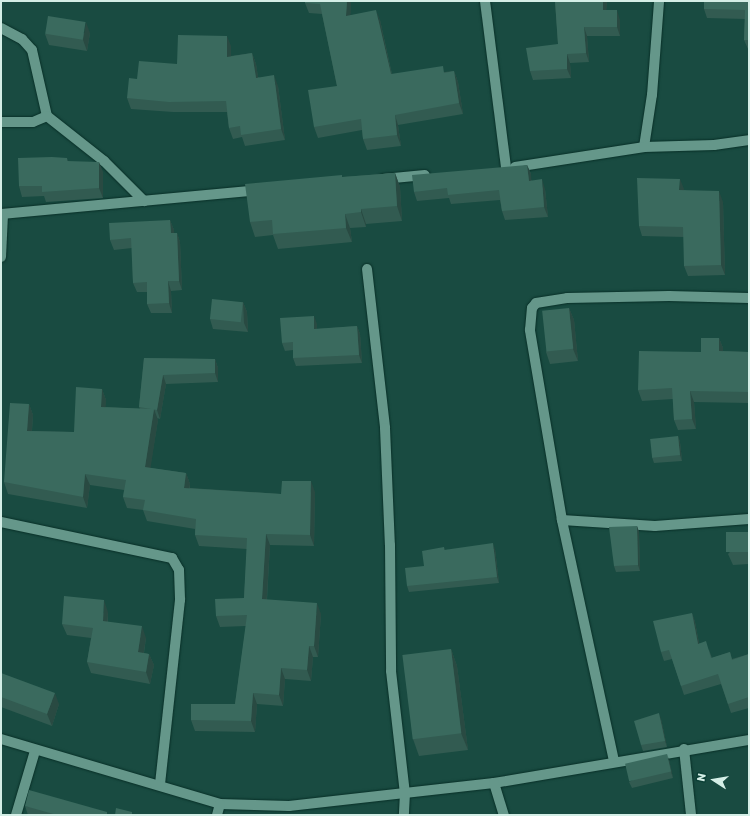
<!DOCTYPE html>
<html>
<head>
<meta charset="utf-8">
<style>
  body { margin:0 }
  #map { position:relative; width:750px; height:816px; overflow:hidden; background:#194b41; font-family:Rubik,sans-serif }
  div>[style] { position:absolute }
  .roads { filter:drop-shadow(0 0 1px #082f27) drop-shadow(0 0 1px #082f27) }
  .street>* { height:10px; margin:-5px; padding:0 5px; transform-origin:5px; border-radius:5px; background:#65978a }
  .wall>* { inset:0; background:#325b51 }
  .shaded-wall>* { inset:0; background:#294a42 }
  .building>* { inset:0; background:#3a6a5e; transform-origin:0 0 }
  span { translate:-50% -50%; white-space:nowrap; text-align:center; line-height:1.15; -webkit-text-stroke:3.5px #0c4036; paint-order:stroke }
  .frame { position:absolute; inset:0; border:2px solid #d4eee6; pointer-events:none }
  .north { position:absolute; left:694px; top:760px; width:40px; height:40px; -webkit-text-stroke:3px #0c4036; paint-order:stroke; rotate:282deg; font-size:11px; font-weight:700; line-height:16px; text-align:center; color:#d4eee6 }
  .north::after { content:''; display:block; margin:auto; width:14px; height:18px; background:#d4eee6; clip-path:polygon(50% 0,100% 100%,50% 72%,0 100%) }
</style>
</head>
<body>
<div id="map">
  <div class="roads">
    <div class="street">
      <i style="left:485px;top:1px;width:168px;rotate:82.8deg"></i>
      <i style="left:1px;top:28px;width:24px;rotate:28deg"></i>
      <i style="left:22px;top:39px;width:15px;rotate:48deg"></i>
      <i style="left:32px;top:50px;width:68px;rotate:77.2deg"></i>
      <i style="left:47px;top:116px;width:73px;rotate:38.3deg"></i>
      <i style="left:104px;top:161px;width:57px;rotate:45deg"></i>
      <i style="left:1px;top:122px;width:32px"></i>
      <i style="left:33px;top:122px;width:15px;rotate:-23deg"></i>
      <i style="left:644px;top:147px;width:53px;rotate:-81.3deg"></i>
      <i style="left:652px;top:95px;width:94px;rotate:-85.7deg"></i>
      <i style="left:515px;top:167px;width:131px;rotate:-8.8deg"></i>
      <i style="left:644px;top:147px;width:70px;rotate:-1.6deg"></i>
      <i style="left:714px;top:145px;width:35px;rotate:-8deg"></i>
      <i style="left:383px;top:179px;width:42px;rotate:-5.4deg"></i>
      <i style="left:1px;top:214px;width:258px;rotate:-5.3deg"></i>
      <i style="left:1px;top:257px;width:43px;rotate:-87.3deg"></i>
      <i style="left:367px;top:269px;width:160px;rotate:83.5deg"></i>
      <i style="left:385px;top:428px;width:117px;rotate:87.6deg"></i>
      <i style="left:390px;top:545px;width:126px;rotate:89.5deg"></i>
      <i style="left:391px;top:671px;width:123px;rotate:83.5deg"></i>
      <i style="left:405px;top:793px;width:22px;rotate:93deg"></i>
      <i style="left:562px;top:520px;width:93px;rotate:3.7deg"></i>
      <i style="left:655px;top:526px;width:94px;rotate:-4.3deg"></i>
      <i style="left:1px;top:522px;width:175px;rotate:11.9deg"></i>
      <i style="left:172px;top:558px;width:14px;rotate:60deg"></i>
      <i style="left:179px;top:570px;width:30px;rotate:88deg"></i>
      <i style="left:180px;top:600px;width:185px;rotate:96.2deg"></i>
      <i style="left:1px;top:739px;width:228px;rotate:16.5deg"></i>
      <i style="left:220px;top:804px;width:69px;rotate:1.7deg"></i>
      <i style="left:289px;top:806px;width:206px;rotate:-6.4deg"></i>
      <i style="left:494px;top:783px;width:259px;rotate:-9.6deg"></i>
      <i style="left:684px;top:749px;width:66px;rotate:83.9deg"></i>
      <i style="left:614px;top:761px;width:247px;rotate:-102.2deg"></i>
      <i style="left:562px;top:520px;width:193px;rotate:-99.6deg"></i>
      <i style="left:530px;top:330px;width:22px;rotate:-85deg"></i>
      <i style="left:532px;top:308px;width:6px;rotate:-51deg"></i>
      <i style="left:536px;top:303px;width:31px;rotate:-9deg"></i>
      <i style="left:567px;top:298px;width:102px;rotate:-1.1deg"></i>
      <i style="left:669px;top:296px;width:80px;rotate:1.4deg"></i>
      <i style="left:494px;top:783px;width:34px;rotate:73deg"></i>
      <i style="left:16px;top:815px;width:67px;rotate:-73.5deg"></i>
      <i style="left:217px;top:815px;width:11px;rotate:-75deg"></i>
    </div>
  </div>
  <div class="wall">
    <i style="clip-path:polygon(555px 1px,607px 1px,606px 10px,620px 20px,620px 36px,587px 36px,589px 62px,570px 63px,571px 78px,533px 80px,530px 71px,558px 44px)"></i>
    <i style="clip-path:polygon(749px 1px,749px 49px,748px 49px,744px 40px,745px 19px,707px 18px,704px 9px)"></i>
    <i style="clip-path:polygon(305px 3px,351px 3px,350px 15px,380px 20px,392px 74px,445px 72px,454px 71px,458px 82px,463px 114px,398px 125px,401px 146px,367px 150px,363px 139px,362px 130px,318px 138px,314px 127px,337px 86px,322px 14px,309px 13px)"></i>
    <i style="clip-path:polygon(90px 33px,87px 51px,49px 45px,45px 34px)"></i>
    <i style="clip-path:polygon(231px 46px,231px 56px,252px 53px,256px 64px,258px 77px,278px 86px,285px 140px,245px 146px,242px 137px,233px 139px,229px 128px,227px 112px,173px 112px,131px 109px,127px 98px,137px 79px,177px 64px)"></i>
    <i style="clip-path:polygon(67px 158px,68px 161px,103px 172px,103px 198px,46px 202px,44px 196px,22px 197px,19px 186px)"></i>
    <i style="clip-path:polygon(527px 165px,531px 174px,531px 180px,545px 189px,548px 217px,505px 220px,502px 211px,500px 200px,451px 204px,449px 198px,417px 201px,414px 192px)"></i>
    <i style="clip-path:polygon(395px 173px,400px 187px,402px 221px,366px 224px,366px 227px,350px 228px,352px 242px,278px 249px,273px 235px,255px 237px,250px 222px,343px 177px)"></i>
    <i style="clip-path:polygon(684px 189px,684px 190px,723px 202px,725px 275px,688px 276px,684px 266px,684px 237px,642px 236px,639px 226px)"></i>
    <i style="clip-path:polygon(170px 220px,174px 230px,174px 233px,177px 233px,180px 242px,182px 290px,171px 291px,172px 313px,151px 313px,147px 304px,147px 292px,137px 292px,133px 283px,132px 248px,114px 250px,110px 240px)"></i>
    <i style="clip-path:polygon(243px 302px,247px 312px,248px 332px,213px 329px,210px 319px)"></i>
    <i style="clip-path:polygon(569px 308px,574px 320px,578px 361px,550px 364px,546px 352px)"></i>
    <i style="clip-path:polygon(317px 324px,317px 329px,357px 326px,360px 334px,362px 363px,296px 366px,293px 358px,293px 350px,285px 351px,282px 343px)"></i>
    <i style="clip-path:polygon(719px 338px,723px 348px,723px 351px,749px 352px,749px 403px,694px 402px,696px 429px,678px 430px,674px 420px,673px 399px,642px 401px,638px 390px,701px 352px)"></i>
    <i style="clip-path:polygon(144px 358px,215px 359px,218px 368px,218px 382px,166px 384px,160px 419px,157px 418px,158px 420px,150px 468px,186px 473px,190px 484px,190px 488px,281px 494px,315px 492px,314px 546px,270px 545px,267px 600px,321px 614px,318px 657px,313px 657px,311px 681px,285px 679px,283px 706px,257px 704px,255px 732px,195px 731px,191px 720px,235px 704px,246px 626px,220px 627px,216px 616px,244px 598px,247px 549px,199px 546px,195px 535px,195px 529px,147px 521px,143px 510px,127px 508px,123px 497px,124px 490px,90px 485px,87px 508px,8px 494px,4px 482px,29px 404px,33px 415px,32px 431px,74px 432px,102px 389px,106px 400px,105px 407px,140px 409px,139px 407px)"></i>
    <i style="clip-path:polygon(678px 436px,680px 442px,682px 461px,654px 463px,652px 457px)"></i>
    <i style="clip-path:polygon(637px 526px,639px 532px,640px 571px,616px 572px,614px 566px)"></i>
    <i style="clip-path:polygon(749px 532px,749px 564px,733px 565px,728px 554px)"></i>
    <i style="clip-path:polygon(444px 547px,445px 550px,495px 549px,499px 583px,409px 592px,407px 586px,424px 566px)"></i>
    <i style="clip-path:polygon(108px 612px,108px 622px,146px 638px,144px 653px,149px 654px,154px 665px,150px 684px,91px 673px,87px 662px,91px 638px,67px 635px,62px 624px)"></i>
    <i style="clip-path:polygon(692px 613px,695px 622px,699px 643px,709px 650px,712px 658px,730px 652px,732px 659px,749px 654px,749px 708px,731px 713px,721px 684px,684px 695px,672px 659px,664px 661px,661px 652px)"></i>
    <i style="clip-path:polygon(451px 649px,457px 666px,468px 750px,419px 756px,413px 739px)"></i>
    <i style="clip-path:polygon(1px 673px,59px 704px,52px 726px,1px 707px)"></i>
    <i style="clip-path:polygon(661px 719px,667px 747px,643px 751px,641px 745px)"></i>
    <i style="clip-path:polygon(669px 760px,673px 778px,632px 788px,629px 782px)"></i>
    <i style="clip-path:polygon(25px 806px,109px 815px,28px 815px)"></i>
  </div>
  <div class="shaded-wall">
    <i style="clip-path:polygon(347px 1px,350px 1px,351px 3px,350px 27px,346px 16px)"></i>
    <i style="clip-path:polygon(603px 1px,607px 1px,606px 19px,603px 10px)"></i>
    <i style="clip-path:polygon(376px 10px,380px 20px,394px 85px,391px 74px)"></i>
    <i style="clip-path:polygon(617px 10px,620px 20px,620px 36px,617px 27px)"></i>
    <i style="clip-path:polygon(86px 22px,90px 33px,87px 51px,83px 40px)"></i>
    <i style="clip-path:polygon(584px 27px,587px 36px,589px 62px,586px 53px)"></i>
    <i style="clip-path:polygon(227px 36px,231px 46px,231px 68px,227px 57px)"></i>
    <i style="clip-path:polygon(252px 53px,256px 64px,260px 89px,256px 78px)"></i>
    <i style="clip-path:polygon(567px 54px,570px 63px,571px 78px,567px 69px)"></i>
    <i style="clip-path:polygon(454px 71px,458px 82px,463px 114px,459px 103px)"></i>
    <i style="clip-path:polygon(274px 75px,278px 86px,285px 140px,281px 129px)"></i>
    <i style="clip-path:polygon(395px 115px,398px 125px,401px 146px,397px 135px)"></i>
    <i style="clip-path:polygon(99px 162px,103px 172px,103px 198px,99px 188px)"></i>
    <i style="clip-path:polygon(527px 165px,531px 174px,532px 190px,529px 181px)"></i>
    <i style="clip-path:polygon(395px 173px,400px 187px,402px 221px,397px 206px)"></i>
    <i style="clip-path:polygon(542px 179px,545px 189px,548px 217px,544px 207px)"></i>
    <i style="clip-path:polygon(680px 179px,684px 189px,683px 200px,679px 190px)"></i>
    <i style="clip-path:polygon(719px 191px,723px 202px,725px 275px,721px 265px)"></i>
    <i style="clip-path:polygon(361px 209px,366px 224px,366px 227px,361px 212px)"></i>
    <i style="clip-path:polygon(345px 214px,350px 228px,352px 242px,346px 228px)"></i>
    <i style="clip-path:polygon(170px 220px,174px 230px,175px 243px,171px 233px)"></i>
    <i style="clip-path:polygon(177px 233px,180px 242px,182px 290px,179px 281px)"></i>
    <i style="clip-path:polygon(168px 281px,171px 291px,172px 313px,169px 303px)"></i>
    <i style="clip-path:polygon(243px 302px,247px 312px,248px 332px,244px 323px)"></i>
    <i style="clip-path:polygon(569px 308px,574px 320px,578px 361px,573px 349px)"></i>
    <i style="clip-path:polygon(314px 316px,317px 324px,317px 337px,314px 329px)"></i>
    <i style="clip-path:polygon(357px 326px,360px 334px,362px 363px,359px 355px)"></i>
    <i style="clip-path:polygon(719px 338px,723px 348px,723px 362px,719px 351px)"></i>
    <i style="clip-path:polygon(215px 359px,218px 368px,218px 382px,215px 373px)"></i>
    <i style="clip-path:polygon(163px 375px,166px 384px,160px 419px,157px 410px)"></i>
    <i style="clip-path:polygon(102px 389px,106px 400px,105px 418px,101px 407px)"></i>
    <i style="clip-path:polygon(690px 391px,694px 402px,696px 429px,692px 419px)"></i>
    <i style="clip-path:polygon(29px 404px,33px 415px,31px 442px,27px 431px)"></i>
    <i style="clip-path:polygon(154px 409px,158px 420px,149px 478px,145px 467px)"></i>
    <i style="clip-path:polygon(678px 436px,680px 442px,682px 461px,680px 455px)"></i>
    <i style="clip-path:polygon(186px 473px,190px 484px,188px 499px,184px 488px)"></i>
    <i style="clip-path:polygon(85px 474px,90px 485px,87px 508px,83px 497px)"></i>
    <i style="clip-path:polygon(311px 481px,315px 492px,314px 546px,310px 535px)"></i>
    <i style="clip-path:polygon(637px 526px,639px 532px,640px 571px,638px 565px)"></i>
    <i style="clip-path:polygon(266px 534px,270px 545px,266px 610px,262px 599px)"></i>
    <i style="clip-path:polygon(493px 543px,495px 549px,499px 583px,497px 577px)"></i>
    <i style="clip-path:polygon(104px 600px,108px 612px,107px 632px,103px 621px)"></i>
    <i style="clip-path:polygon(317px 603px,321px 614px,318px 657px,314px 646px)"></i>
    <i style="clip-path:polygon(692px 613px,695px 622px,701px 653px,698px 644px)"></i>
    <i style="clip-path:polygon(142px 626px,146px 638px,142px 663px,138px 652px)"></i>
    <i style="clip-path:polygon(309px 646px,313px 657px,311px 681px,307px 670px)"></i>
    <i style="clip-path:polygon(451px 649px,457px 666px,468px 750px,461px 733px)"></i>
    <i style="clip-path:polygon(149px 654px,154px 665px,150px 684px,146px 672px)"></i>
    <i style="clip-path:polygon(281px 668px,285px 679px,283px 706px,279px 695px)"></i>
    <i style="clip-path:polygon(55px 693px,59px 704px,52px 726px,47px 714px)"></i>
    <i style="clip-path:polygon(253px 693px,257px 704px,255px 732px,251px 721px)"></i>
    <i style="clip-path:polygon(659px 713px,661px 719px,667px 747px,665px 741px)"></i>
    <i style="clip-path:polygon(667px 754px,669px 760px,673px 778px,671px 772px)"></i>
  </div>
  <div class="building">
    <i style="clip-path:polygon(305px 1px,347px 1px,346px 16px,376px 10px,391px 74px,443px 66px,444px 73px,454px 71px,459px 103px,395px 115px,397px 135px,363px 139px,361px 119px,314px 127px,308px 90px,337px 86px,320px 4px,305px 3px)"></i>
    <i style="clip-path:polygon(555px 1px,603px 1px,603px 10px,617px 10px,617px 27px,584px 27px,586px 53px,567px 54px,567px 69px,530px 71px,526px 48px,558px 44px)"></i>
    <i style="clip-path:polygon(704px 1px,749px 1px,749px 40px,744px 40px,745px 10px,704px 9px)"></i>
    <i style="left:48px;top:16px;width:38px;height:18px;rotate:9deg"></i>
    <i style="clip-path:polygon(178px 35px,227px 36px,227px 57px,252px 53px,256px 78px,274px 75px,281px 129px,241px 135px,240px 126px,229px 128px,226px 101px,169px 102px,127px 98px,129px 78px,137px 79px,139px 61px,177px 64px)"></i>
    <i style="clip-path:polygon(52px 157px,67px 158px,67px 161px,99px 162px,99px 188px,42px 192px,42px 186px,19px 186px,18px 158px)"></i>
    <i style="clip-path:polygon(527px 165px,529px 181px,542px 179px,544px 207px,502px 211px,499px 190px,448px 195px,447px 188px,414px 192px,412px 175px)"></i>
    <i style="clip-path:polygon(395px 173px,397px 206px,361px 209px,361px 212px,345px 214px,346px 228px,273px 234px,272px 220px,250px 222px,245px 184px,342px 175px,342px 177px)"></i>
    <i style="clip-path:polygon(637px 178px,680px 179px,679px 190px,719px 191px,721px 265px,684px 266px,683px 227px,639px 226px)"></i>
    <i style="clip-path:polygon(170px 220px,171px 233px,177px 233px,179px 281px,168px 281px,169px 303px,147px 304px,147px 282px,133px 283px,131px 238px,110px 240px,109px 223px)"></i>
    <i style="left:212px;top:299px;width:31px;height:20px;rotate:6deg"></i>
    <i style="left:569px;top:308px;width:41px;height:27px;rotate:84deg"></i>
    <i style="clip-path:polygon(314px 316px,314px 329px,357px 326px,359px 355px,293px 358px,293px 342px,282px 343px,280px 318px)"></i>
    <i style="clip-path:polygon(701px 338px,719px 338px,719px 351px,749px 352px,749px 392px,690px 391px,692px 419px,674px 420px,672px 388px,638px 390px,639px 351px,701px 352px)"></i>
    <i style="clip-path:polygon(144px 358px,215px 359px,215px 373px,163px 375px,157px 410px,139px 407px)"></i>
    <i style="clip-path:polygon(76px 387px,102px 389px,101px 407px,154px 409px,145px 467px,186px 473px,184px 488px,281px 494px,282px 481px,311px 481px,310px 535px,266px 534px,262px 599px,317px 603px,314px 646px,309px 646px,307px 670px,281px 668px,279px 695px,253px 693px,251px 721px,191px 720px,191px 704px,235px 704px,247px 615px,216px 616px,215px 599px,244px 598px,247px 538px,195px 535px,196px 519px,143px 510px,145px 500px,123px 497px,126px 480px,85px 474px,83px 497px,4px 482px,10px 403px,29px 404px,27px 431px,74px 432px)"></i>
    <i style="left:678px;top:436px;width:19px;height:28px;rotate:84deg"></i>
    <i style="clip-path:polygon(637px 526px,638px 565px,614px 566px,609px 527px)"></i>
    <i style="left:749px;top:532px;width:20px;height:23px;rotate:90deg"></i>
    <i style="clip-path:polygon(493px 543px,497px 577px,407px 586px,405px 568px,424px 566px,422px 551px,444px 547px,444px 550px)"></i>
    <i style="clip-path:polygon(64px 596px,104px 600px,103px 621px,142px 626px,138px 652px,149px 654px,146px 672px,87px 662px,93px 628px,62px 624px)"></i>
    <i style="clip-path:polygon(692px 613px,698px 644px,706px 641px,711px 658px,730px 652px,732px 660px,749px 654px,749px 697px,728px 704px,718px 674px,681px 686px,669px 650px,661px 652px,653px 621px)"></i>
    <i style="left:451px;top:649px;width:85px;height:49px;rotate:83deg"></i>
    <i style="clip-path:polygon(1px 673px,55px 693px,47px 714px,1px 697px)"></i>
    <i style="clip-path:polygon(659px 713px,665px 741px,641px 745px,634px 721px)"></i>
    <i style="left:667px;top:754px;width:18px;height:43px;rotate:77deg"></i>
    <i style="clip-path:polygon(29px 790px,107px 812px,107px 815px,57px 815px,25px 806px)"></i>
    <i style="clip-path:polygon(116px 808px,132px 812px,132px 815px,115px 815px)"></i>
  </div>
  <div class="frame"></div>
  <div class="north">N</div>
</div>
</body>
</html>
